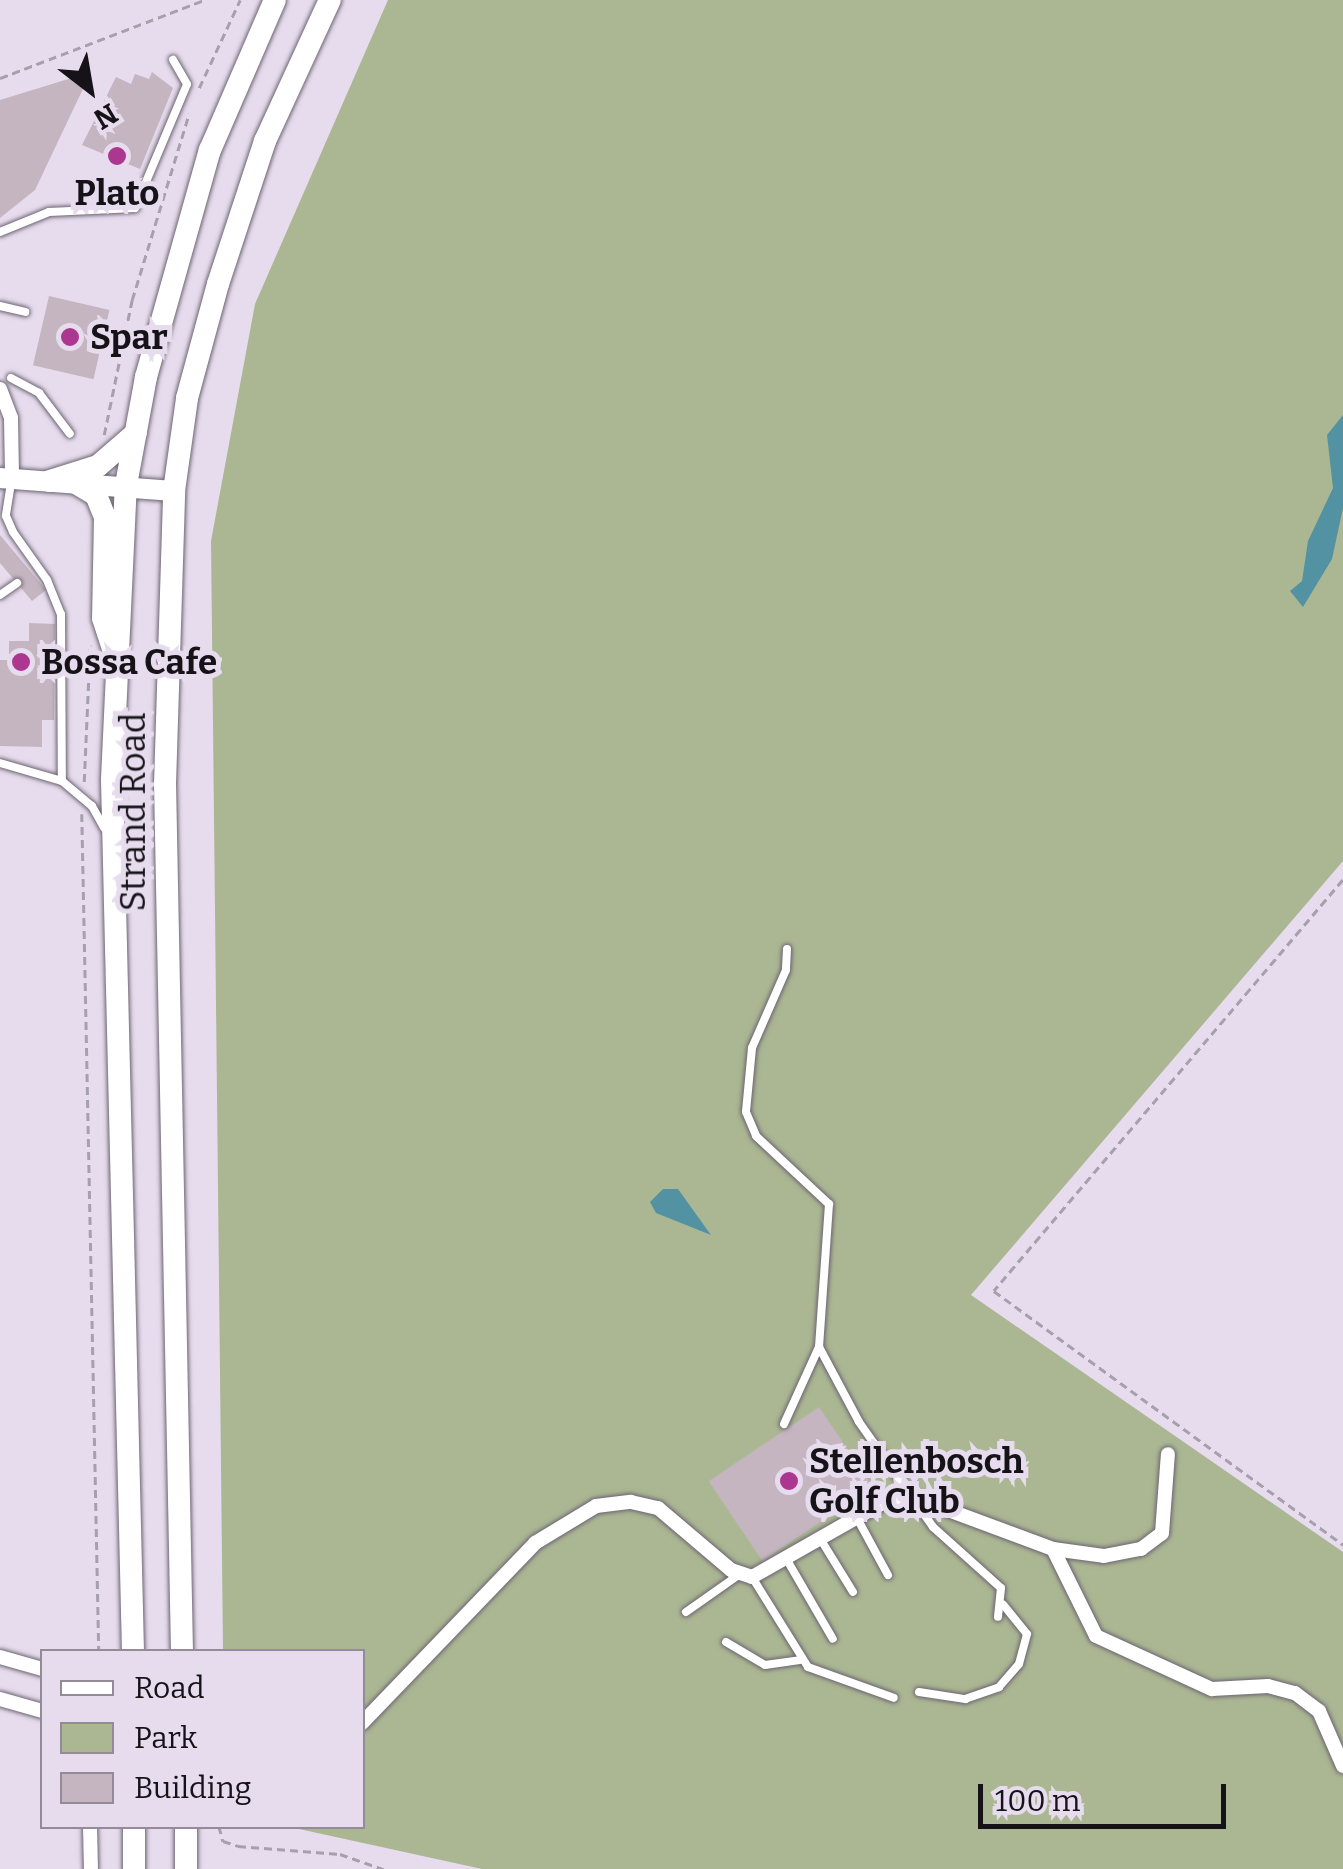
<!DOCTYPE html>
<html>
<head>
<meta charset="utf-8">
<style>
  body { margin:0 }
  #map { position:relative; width:1343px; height:1869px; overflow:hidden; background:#e6dced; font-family:Bitter,serif }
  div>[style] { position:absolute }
  .green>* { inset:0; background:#abb793 }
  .water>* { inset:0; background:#5392a2 }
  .building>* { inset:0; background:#c5b5c1; transform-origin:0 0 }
  .path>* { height:2.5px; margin-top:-1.25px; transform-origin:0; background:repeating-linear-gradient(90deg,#a69fac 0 8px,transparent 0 13px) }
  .roads { filter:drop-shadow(0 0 2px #6d6472) drop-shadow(0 0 2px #6d6472) }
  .lane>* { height:8px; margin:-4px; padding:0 4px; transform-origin:4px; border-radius:4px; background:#fff }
  .street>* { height:14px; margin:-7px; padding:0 7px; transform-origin:7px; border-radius:7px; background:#fff }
  .secondary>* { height:20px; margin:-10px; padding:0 10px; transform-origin:10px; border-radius:10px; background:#fff }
  .primary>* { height:22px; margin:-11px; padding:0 11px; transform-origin:11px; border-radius:11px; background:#fff }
  .dots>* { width:28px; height:28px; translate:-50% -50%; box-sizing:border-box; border:5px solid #e6dced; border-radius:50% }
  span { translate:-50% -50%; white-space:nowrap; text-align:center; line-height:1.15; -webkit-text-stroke:10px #e6dced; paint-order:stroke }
  .poi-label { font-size:35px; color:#161318; font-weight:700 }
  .left { translate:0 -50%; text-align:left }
  .street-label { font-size:35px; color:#161318 }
  .legend { position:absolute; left:40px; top:1649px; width:325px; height:180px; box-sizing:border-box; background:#e6dced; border:2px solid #938c98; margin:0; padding:12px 18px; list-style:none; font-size:30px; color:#161318 }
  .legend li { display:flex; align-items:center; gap:20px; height:50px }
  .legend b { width:50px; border:2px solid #938c98 }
  .north { position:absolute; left:40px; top:40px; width:100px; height:100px; -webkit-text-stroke:8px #e6dced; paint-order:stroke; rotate:149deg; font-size:28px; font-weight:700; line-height:40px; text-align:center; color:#161318 }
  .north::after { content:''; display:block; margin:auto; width:35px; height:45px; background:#161318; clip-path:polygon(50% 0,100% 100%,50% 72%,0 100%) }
  .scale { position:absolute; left:978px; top:1784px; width:248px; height:45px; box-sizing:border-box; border:5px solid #161318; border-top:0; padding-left:12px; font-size:30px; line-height:35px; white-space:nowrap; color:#161318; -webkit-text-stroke:8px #e6dced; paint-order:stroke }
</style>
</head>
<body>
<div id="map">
  <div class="green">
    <i style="clip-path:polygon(388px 0,1343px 0,1343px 861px,971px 1295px,1343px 1552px,1343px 1869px,482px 1869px,290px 1827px,362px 1826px,362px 1652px,223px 1652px,211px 541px,255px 304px)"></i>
  </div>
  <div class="water">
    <i style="clip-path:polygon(1343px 415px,1343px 508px,1332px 559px,1303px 607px,1290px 591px,1302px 581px,1308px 541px,1333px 488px,1327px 435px)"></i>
    <i style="clip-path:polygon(663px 1189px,678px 1189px,711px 1235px,656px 1213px,650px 1202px)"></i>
  </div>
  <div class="building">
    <i style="clip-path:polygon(91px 72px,35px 190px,0 218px,0 100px)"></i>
    <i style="clip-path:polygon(152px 72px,173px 88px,140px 169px,82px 145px,116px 77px,131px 84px,135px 74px,149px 79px)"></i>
    <i style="left:49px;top:296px;width:62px;height:71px;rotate:13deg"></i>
    <i style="clip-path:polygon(0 535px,46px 590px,32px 601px,0 563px)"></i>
    <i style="clip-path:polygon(29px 623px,55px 624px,54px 720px,42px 720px,42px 747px,0 746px,0 660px,9px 660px,9px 641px,29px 641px)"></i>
    <i style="left:819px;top:1407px;width:96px;height:133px;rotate:56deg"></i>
  </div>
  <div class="path">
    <i style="left:0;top:78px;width:218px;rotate:-20.9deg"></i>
    <i style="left:199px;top:88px;width:97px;rotate:-65deg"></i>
    <i style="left:104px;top:435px;width:138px;rotate:-78.3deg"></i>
    <i style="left:132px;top:300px;width:195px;rotate:-73deg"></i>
    <i style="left:84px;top:782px;width:137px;rotate:-87.5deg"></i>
    <i style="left:82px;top:814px;width:838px;rotate:88.84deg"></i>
    <i style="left:1343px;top:880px;width:539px;rotate:130.34deg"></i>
    <i style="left:994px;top:1291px;width:432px;rotate:36deg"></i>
    <i style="left:219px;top:1826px;width:16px;rotate:75deg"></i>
    <i style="left:223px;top:1841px;width:16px;rotate:18deg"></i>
    <i style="left:238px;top:1846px;width:102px;rotate:4.5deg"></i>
    <i style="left:340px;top:1854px;width:46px;rotate:19.2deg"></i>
  </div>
  <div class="roads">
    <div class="lane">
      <i style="left:0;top:232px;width:53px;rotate:-22.2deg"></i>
      <i style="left:49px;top:212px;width:86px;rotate:-2.7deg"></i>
      <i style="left:135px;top:208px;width:134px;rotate:-67.2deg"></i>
      <i style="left:187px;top:84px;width:28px;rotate:-120deg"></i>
      <i style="left:0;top:306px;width:26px;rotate:13deg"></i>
      <i style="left:11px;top:378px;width:32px;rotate:28deg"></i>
      <i style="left:39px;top:393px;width:51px;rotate:52.9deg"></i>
      <i style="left:11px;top:483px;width:33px;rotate:99deg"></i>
      <i style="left:6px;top:516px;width:17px;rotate:66deg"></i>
      <i style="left:13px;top:532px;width:59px;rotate:54.7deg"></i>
      <i style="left:47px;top:580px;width:37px;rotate:68deg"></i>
      <i style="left:61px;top:614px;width:167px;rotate:89.7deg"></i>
      <i style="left:0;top:595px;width:21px;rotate:-35deg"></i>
      <i style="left:0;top:763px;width:65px;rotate:16.2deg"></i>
      <i style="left:62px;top:781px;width:39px;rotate:40deg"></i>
      <i style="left:92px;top:806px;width:25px;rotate:61deg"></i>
      <i style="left:787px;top:949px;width:21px;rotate:93deg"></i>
      <i style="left:786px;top:970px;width:85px;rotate:113.6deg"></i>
      <i style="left:752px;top:1048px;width:64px;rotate:95.4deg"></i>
      <i style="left:746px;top:1112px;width:26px;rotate:67deg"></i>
      <i style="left:756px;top:1136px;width:100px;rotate:43deg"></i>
      <i style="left:829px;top:1204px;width:143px;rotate:94deg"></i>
      <i style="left:819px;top:1347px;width:85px;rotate:61.9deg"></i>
      <i style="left:859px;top:1422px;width:128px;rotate:54.8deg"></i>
      <i style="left:933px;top:1527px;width:91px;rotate:41.9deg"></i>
      <i style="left:1001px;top:1588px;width:29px;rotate:96deg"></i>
      <i style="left:784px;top:1424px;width:85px;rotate:-65.6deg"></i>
      <i style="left:857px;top:1518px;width:65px;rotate:61.5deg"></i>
      <i style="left:821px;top:1540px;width:61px;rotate:58.4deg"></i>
      <i style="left:787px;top:1560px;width:91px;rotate:59.8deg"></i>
      <i style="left:752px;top:1577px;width:106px;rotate:58.1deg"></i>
      <i style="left:808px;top:1667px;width:91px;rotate:19.8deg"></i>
      <i style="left:686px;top:1612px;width:66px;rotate:-35.1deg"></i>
      <i style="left:726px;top:1642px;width:45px;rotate:30.5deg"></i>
      <i style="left:765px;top:1665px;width:35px;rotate:-8deg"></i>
      <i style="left:919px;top:1692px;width:47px;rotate:8.7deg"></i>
      <i style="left:965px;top:1699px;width:36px;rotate:-19deg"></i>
      <i style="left:999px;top:1687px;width:30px;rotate:-49deg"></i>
      <i style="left:1019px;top:1664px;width:31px;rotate:-75deg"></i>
      <i style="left:1027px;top:1634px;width:38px;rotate:-129deg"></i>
    </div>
    <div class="street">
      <i style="left:0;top:389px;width:31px;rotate:69deg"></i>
      <i style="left:11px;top:418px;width:60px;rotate:89deg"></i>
      <i style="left:1053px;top:1549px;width:97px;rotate:63.7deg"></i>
      <i style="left:1096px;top:1636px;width:128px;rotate:24.6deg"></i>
      <i style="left:1212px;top:1689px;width:56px;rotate:-3.1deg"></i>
      <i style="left:1268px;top:1686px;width:28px;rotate:15deg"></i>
      <i style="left:1295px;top:1693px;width:30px;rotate:37deg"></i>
      <i style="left:1319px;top:1711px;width:60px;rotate:66.4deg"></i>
      <i style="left:0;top:1657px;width:44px;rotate:15.9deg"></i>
      <i style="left:0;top:1699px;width:44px;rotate:15.9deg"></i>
      <i style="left:362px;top:1723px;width:250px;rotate:-46.1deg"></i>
      <i style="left:535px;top:1543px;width:71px;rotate:-31.2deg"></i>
      <i style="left:596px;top:1506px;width:35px;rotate:-7deg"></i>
      <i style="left:631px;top:1502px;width:28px;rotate:13deg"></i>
      <i style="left:658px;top:1508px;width:96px;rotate:40.3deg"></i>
      <i style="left:731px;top:1570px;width:22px;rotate:18deg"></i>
      <i style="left:752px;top:1577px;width:152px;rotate:-29.6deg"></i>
      <i style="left:884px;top:1502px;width:17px;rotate:-7deg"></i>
      <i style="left:901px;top:1500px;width:40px;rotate:10deg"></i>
      <i style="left:940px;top:1507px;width:121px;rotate:20.4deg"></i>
      <i style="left:1053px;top:1549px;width:51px;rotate:7.8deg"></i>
      <i style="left:1104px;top:1556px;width:38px;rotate:-11deg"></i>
      <i style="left:1141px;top:1549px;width:26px;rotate:-37deg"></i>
      <i style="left:1162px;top:1533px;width:79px;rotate:-85.7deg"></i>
      <i style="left:90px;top:1826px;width:43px;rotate:88.7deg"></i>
    </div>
    <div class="secondary">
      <i style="left:0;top:478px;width:174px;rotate:4.3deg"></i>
    </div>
    <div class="primary">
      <i style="left:50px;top:481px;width:50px;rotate:-17.4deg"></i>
      <i style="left:98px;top:466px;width:50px;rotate:-41deg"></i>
      <i style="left:76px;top:483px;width:23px;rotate:31deg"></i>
      <i style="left:96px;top:495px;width:24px;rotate:68deg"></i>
      <i style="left:105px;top:517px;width:101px;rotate:91.1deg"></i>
      <i style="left:103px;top:618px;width:35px;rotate:72deg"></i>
      <i style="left:133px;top:1652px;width:873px;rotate:-91.38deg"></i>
      <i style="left:112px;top:779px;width:294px;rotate:-87.3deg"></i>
      <i style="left:126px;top:485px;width:110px;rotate:-79.5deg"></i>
      <i style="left:146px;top:377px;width:236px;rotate:-74.3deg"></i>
      <i style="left:210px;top:150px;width:163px;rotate:-66.6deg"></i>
      <i style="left:182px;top:1652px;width:868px;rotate:-91.12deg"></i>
      <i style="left:165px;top:784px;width:293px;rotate:-88.2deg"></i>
      <i style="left:174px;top:491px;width:94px;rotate:-82deg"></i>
      <i style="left:187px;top:398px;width:118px;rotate:-74.8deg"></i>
      <i style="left:218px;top:284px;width:151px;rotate:-71.8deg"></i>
      <i style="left:265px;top:141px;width:155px;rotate:-65.3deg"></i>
      <i style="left:134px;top:1826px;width:43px;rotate:90deg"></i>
      <i style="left:186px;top:1826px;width:43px;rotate:90deg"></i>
    </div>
  </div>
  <div class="dots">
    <i style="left:117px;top:156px;background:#ac3790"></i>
    <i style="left:70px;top:337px;background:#ac3790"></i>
    <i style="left:21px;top:662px;background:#ac3790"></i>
    <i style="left:789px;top:1481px;background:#ac3790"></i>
  </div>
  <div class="poi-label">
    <span style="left:117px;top:193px">Plato</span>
    <span class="left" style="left:90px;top:337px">Spar</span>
    <span class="left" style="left:41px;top:662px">Bossa Cafe</span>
    <span class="left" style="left:809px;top:1481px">Stellenbosch<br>Golf Club</span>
  </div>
  <div class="street-label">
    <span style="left:133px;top:812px;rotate:-90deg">Strand Road</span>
  </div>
  <ul class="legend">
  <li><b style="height:12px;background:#fff"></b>Road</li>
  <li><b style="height:28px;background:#abb793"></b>Park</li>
  <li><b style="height:28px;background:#c5b5c1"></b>Building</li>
  </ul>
  <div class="north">N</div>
  <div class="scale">100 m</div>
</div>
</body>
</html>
